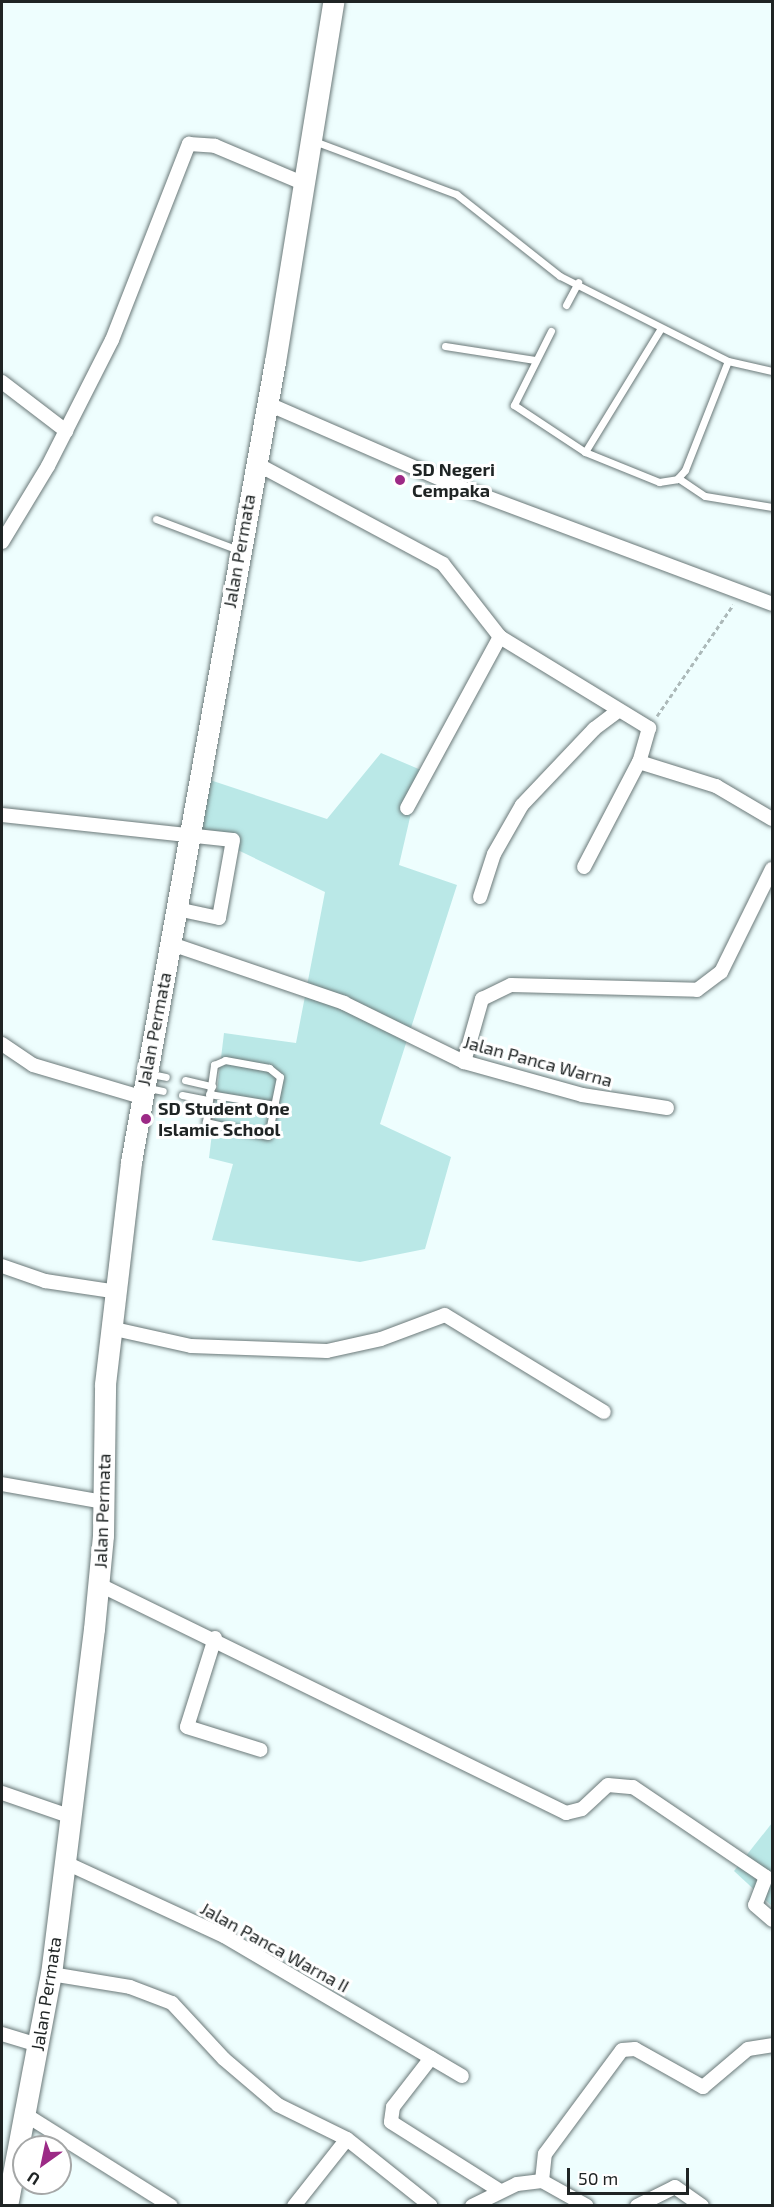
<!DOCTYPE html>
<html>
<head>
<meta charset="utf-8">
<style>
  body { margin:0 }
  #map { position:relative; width:774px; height:2207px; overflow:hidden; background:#eefefe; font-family:"Exo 2",sans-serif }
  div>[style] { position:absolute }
  .green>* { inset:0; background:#bae8e7 }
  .path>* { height:3px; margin-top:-1.5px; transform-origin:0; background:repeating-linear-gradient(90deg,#acb9b9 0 4.5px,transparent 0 7.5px) }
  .roads { filter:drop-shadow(0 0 2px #6a7878) drop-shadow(0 0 2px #6a7878) }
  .lane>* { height:7px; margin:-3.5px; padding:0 3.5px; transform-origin:3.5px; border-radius:3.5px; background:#fff }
  .street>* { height:14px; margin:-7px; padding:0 7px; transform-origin:7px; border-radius:7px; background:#fff }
  .primary>* { height:21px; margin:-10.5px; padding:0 10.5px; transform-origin:10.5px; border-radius:10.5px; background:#fff }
  .dots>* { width:16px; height:16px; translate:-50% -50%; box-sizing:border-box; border:3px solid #fff; border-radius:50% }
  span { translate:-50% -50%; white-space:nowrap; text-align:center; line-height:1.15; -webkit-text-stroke:6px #fff; paint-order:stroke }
  .poi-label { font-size:18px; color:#1f2424; font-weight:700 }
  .left { translate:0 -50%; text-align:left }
  .street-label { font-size:18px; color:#1f2424 }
  .frame { position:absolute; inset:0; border:3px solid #1f2424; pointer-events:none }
  .north { position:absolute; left:12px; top:2135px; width:60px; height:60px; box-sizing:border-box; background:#fff; border:2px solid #a5a7a7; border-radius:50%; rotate:213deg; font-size:16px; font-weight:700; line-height:24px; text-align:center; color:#1f2424 }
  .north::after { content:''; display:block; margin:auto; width:21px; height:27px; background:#9c2a86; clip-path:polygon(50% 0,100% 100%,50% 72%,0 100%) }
  .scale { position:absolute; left:567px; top:2168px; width:122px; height:27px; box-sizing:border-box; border:3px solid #1f2424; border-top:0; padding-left:8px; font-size:18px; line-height:21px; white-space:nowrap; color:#1f2424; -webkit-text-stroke:4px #fff; paint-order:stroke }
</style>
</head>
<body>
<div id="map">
  <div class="green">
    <i style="clip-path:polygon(381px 753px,421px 770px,399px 865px,457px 885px,380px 1124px,451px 1157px,425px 1249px,360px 1262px,212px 1240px,233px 1164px,209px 1158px,224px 1033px,296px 1043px,325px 892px,198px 831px,207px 779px,327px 819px)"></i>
    <i style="clip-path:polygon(772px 1823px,772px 1906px,734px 1871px)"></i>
  </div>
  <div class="path">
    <i style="left:657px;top:716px;width:135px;rotate:-55.6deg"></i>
  </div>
  <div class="roads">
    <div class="lane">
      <i style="left:314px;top:141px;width:152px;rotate:20.5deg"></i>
      <i style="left:456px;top:194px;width:132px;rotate:38.3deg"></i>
      <i style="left:560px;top:276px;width:188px;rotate:26.8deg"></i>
      <i style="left:728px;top:361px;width:45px;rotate:12.8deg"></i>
      <i style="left:566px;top:305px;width:26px;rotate:-62deg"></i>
      <i style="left:551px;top:331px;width:83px;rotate:116.6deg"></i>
      <i style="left:514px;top:405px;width:85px;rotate:33.5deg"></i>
      <i style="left:585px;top:452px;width:80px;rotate:22.1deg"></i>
      <i style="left:659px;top:482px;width:18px;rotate:-9deg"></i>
      <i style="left:677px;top:479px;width:12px;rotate:-48deg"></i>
      <i style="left:685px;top:470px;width:117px;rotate:-68.5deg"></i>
      <i style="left:445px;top:346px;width:91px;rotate:8.8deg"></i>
      <i style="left:585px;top:452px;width:145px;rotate:-58.5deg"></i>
      <i style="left:678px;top:478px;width:32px;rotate:34deg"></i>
      <i style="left:705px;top:496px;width:68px;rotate:9.3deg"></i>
      <i style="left:156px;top:519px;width:88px;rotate:20.7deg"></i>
      <i style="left:225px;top:1060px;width:45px;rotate:10.3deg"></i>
      <i style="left:269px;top:1068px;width:14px;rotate:39deg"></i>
      <i style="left:280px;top:1077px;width:60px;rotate:101.5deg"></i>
      <i style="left:268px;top:1136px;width:64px;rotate:-167.3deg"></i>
      <i style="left:206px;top:1122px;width:58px;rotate:-82deg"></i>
      <i style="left:214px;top:1065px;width:12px;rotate:-24deg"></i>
      <i style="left:151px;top:1074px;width:15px;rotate:11deg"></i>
      <i style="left:185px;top:1080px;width:28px;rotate:13deg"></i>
      <i style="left:148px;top:1088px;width:15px;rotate:11deg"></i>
      <i style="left:209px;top:1094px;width:67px;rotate:9.5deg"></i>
      <i style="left:182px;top:1095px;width:26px;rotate:11deg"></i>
    </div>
    <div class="street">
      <i style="left:2px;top:382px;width:81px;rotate:37.4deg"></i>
      <i style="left:266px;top:403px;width:208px;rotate:23.5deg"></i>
      <i style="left:457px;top:486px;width:336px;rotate:20.5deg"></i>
      <i style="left:255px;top:463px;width:213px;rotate:28.2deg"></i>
      <i style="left:443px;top:564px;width:93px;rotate:52deg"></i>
      <i style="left:500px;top:637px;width:175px;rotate:31.4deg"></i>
      <i style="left:649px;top:728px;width:35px;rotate:106deg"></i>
      <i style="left:639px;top:762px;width:81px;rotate:17.3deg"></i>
      <i style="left:716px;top:786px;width:65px;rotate:30.5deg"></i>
      <i style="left:2px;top:542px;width:89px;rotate:-58.8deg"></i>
      <i style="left:48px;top:466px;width:141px;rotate:-63.1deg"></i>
      <i style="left:112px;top:340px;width:211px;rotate:-68.6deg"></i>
      <i style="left:189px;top:144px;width:26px;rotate:4deg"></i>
      <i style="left:215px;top:146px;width:98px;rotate:22.9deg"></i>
      <i style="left:407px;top:808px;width:195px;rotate:-61.5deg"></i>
      <i style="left:2px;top:815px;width:232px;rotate:6.2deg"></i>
      <i style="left:233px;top:840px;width:79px;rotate:100.2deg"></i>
      <i style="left:219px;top:918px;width:43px;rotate:-167.9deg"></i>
      <i style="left:584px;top:867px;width:119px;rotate:-62.4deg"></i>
      <i style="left:480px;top:897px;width:45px;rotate:-72deg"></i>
      <i style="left:494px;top:854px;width:56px;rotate:-60.3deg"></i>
      <i style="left:522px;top:805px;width:105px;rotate:-46.5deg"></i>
      <i style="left:594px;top:729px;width:31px;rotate:-37deg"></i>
      <i style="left:171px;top:944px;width:183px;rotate:18.8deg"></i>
      <i style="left:344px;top:1003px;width:134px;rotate:26.2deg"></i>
      <i style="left:464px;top:1062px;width:123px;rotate:15.6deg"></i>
      <i style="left:582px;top:1095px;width:86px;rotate:8.7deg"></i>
      <i style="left:2px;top:1044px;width:37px;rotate:34deg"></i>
      <i style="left:33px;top:1065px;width:113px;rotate:16.5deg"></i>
      <i style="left:464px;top:1062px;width:66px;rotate:-74.1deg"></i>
      <i style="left:482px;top:999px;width:32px;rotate:-26deg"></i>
      <i style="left:511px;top:985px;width:186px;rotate:1.5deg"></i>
      <i style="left:697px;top:990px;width:30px;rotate:-37deg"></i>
      <i style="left:721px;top:972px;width:115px;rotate:-63.7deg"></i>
      <i style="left:2px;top:1266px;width:46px;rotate:19.2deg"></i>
      <i style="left:45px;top:1281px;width:68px;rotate:8.5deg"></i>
      <i style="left:110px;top:1328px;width:83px;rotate:12.5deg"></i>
      <i style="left:191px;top:1346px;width:136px;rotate:2.1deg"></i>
      <i style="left:327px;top:1351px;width:55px;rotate:-12.5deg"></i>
      <i style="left:381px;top:1339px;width:68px;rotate:-20.6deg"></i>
      <i style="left:445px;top:1315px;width:186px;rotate:31.4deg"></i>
      <i style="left:2px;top:1484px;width:104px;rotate:10deg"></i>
      <i style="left:100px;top:1585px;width:519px;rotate:26.07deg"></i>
      <i style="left:566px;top:1813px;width:16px;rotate:-14deg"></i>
      <i style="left:582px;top:1809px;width:35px;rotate:-43deg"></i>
      <i style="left:608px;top:1785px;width:25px;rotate:5deg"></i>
      <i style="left:633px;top:1787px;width:161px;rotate:34.1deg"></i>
      <i style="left:766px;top:1877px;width:30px;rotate:111deg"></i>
      <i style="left:755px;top:1905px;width:23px;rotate:41deg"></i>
      <i style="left:215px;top:1638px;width:93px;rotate:107.5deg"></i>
      <i style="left:187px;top:1727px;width:77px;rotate:17.3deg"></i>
      <i style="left:2px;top:1793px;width:71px;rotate:18.9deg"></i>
      <i style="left:64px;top:1862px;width:176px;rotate:24.8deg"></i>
      <i style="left:224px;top:1936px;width:276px;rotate:30.5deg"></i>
      <i style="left:51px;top:1974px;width:80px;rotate:9.3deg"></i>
      <i style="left:130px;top:1987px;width:45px;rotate:20.9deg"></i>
      <i style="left:172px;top:2003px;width:76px;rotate:47.1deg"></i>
      <i style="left:224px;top:2059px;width:71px;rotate:40.4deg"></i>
      <i style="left:278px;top:2105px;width:77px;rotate:26.2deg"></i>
      <i style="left:2px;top:2034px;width:38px;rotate:17deg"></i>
      <i style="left:431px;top:2058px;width:62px;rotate:127.8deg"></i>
      <i style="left:393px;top:2107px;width:15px;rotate:98deg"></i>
      <i style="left:391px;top:2122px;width:129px;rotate:32.3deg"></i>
      <i style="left:26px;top:2115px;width:171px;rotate:32.1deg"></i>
      <i style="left:542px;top:2181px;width:27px;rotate:-84deg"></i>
      <i style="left:545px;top:2154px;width:129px;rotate:-53.5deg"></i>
      <i style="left:622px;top:2050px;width:13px;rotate:-4deg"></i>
      <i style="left:635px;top:2049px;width:78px;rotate:29.2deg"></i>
      <i style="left:703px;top:2087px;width:59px;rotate:-40.2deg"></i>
      <i style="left:748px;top:2049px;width:24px;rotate:-9deg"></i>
      <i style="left:294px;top:2206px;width:85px;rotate:-51.7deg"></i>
      <i style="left:347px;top:2139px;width:107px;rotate:38.6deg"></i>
      <i style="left:472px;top:2206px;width:50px;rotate:-26.1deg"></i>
      <i style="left:517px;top:2184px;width:25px;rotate:-7deg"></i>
      <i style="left:542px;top:2181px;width:51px;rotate:29.1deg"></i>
      <i style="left:637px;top:2206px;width:42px;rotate:-26.6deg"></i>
      <i style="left:675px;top:2187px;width:33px;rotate:35deg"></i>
    </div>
    <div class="primary">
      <i style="left:7px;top:2206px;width:236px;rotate:-79.3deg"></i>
      <i style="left:51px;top:1974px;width:348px;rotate:-82.9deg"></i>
      <i style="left:94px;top:1629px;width:94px;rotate:-84.5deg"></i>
      <i style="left:103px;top:1535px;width:151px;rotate:-89.2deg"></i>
      <i style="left:105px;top:1384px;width:224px;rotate:-83.3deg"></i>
      <i style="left:131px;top:1162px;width:813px;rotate:-79.8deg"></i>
      <i style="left:275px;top:362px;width:365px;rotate:-80.8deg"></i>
    </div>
  </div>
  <div class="dots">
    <i style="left:400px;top:480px;background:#9c2a86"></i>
    <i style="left:146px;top:1119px;background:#9c2a86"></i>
  </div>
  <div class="poi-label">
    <span class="left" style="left:412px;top:480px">SD Negeri<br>Cempaka</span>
    <span class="left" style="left:158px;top:1119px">SD Student One<br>Islamic School</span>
  </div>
  <div class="street-label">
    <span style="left:239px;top:551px;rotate:-80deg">Jalan Permata</span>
    <span style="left:154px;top:1029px;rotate:-79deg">Jalan Permata</span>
    <span style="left:538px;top:1061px;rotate:15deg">Jalan Panca Warna</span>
    <span style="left:102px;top:1511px;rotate:-88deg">Jalan Permata</span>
    <span style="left:275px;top:1947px;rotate:29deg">Jalan Panca Warna II</span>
    <span style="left:46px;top:1994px;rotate:-81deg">Jalan Permata</span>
  </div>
  <div class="frame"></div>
  <div class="north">U</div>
  <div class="scale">50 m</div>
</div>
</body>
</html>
